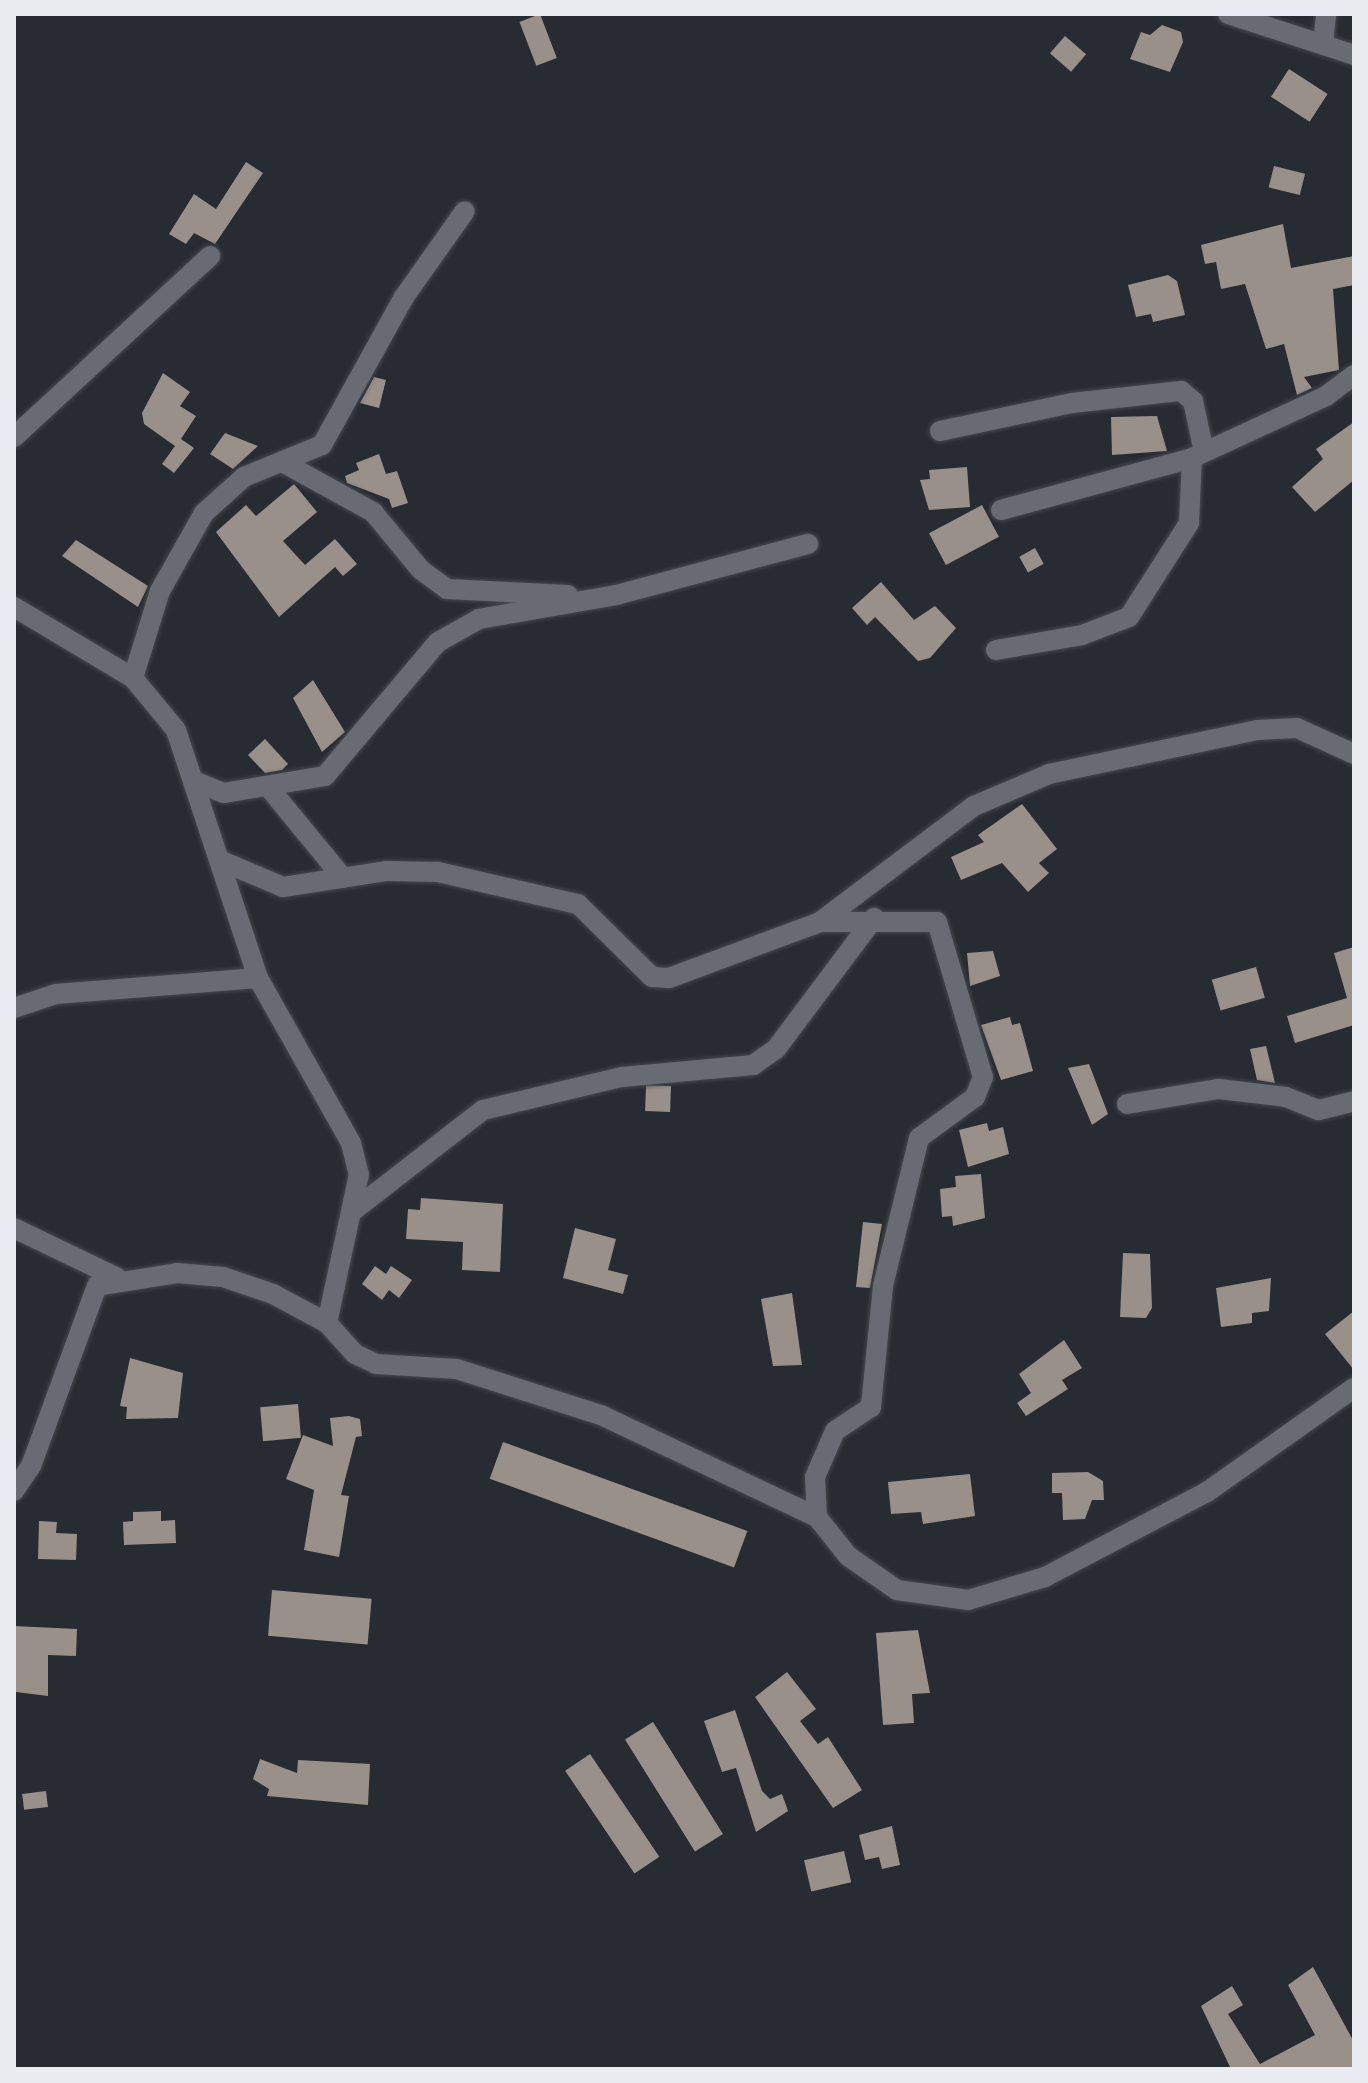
<!DOCTYPE html>
<html>
<head>
<meta charset="utf-8">
<style>
  body { margin:0 }
  #map { position:relative; width:1368px; height:2083px; overflow:hidden; background:#272b32; font-family:"Archivo Narrow",sans-serif }
  div>[style] { position:absolute }
  .building>* { inset:0; background:#99908a; transform-origin:0 0 }
  .roads { filter:drop-shadow(0 0 2px #44484e) drop-shadow(0 0 2px #44484e) }
  .street>* { height:20px; margin:-10px; padding:0 10px; transform-origin:10px; border-radius:10px; background:#676c74 }
  span { translate:-50% -50%; white-space:nowrap; text-align:center; line-height:1.15; -webkit-text-stroke:8px #1e2228; paint-order:stroke }
  .frame { position:absolute; inset:0; border:16px solid #e9ecf1; pointer-events:none }
</style>
</head>
<body>
<div id="map">
  <div class="building">
    <i style="left:540px;top:14px;width:47px;height:22px;rotate:69deg"></i>
    <i style="clip-path:polygon(1162px 25px,1181px 32px,1183px 42px,1170px 72px,1130px 59px,1141px 32px,1150px 35px)"></i>
    <i style="left:1065px;top:36px;width:28px;height:23px;rotate:41deg"></i>
    <i style="left:1289px;top:69px;width:46px;height:33px;rotate:33deg"></i>
    <i style="clip-path:polygon(246px 162px,263px 173px,215px 244px,194px 233px,186px 244px,169px 234px,194px 194px,216px 209px)"></i>
    <i style="left:1274px;top:166px;width:32px;height:22px;rotate:14deg"></i>
    <i style="clip-path:polygon(1283px 224px,1291px 268px,1354px 256px,1354px 285px,1333px 289px,1339px 370px,1304px 377px,1312px 388px,1297px 395px,1284px 344px,1266px 349px,1245px 284px,1221px 289px,1216px 262px,1205px 264px,1201px 245px)"></i>
    <i style="clip-path:polygon(1168px 275px,1177px 281px,1185px 315px,1153px 322px,1151px 314px,1136px 317px,1128px 285px)"></i>
    <i style="clip-path:polygon(163px 373px,190px 392px,180px 406px,196px 416px,181px 439px,194px 448px,174px 473px,162px 464px,175px 446px,144px 424px,142px 413px)"></i>
    <i style="clip-path:polygon(374px 377px,386px 380px,379px 408px,360px 403px)"></i>
    <i style="clip-path:polygon(1157px 416px,1167px 451px,1112px 455px,1111px 417px)"></i>
    <i style="clip-path:polygon(1354px 422px,1354px 480px,1315px 512px,1292px 487px,1323px 459px,1316px 449px)"></i>
    <i style="clip-path:polygon(225px 433px,258px 446px,233px 469px,210px 454px)"></i>
    <i style="clip-path:polygon(379px 454px,386px 474px,397px 471px,408px 503px,392px 508px,389px 499px,347px 483px,345px 476px,359px 470px,356px 463px)"></i>
    <i style="clip-path:polygon(967px 467px,970px 507px,929px 510px,920px 480px,930px 479px,929px 470px)"></i>
    <i style="clip-path:polygon(294px 484px,317px 512px,283px 541px,305px 565px,335px 539px,357px 564px,343px 576px,335px 567px,279px 617px,216px 532px,246px 505px,256px 516px)"></i>
    <i style="left:982px;top:505px;width:36px;height:60px;rotate:62deg"></i>
    <i style="clip-path:polygon(76px 540px,148px 586px,138px 607px,62px 556px)"></i>
    <i style="left:1035px;top:548px;width:18px;height:18px;rotate:61deg"></i>
    <i style="clip-path:polygon(881px 582px,914px 620px,935px 606px,956px 628px,930px 658px,918px 661px,875px 617px,867px 625px,852px 608px)"></i>
    <i style="clip-path:polygon(313px 680px,345px 732px,322px 752px,293px 698px)"></i>
    <i style="clip-path:polygon(265px 739px,288px 764px,282px 770px,265px 773px,248px 755px)"></i>
    <i style="clip-path:polygon(1022px 804px,1057px 849px,1039px 863px,1049px 873px,1028px 892px,1002px 863px,961px 880px,951px 857px,984px 842px,978px 835px)"></i>
    <i style="clip-path:polygon(1354px 947px,1354px 1025px,1295px 1043px,1287px 1016px,1347px 998px,1334px 953px)"></i>
    <i style="clip-path:polygon(993px 951px,1000px 976px,970px 986px,967px 953px)"></i>
    <i style="left:1256px;top:967px;width:32px;height:46px;rotate:74deg"></i>
    <i style="clip-path:polygon(1010px 1017px,1012px 1025px,1020px 1023px,1033px 1071px,1001px 1080px,981px 1025px)"></i>
    <i style="clip-path:polygon(1266px 1046px,1275px 1083px,1257px 1080px,1250px 1049px)"></i>
    <i style="clip-path:polygon(1089px 1064px,1108px 1114px,1092px 1125px,1068px 1068px)"></i>
    <i style="left:671px;top:1086px;width:26px;height:25px;rotate:92deg"></i>
    <i style="clip-path:polygon(987px 1123px,989px 1131px,1003px 1127px,1009px 1154px,968px 1167px,959px 1130px)"></i>
    <i style="clip-path:polygon(981px 1174px,985px 1218px,953px 1226px,952px 1216px,942px 1217px,940px 1189px,956px 1187px,955px 1176px)"></i>
    <i style="clip-path:polygon(421px 1198px,503px 1204px,500px 1272px,462px 1270px,463px 1242px,406px 1239px,408px 1209px,420px 1210px)"></i>
    <i style="clip-path:polygon(863px 1222px,882px 1224px,870px 1288px,856px 1287px)"></i>
    <i style="clip-path:polygon(575px 1228px,616px 1239px,608px 1270px,628px 1275px,623px 1294px,563px 1278px)"></i>
    <i style="clip-path:polygon(1123px 1253px,1150px 1254px,1152px 1308px,1146px 1318px,1120px 1317px)"></i>
    <i style="clip-path:polygon(375px 1266px,386px 1274px,391px 1266px,412px 1280px,399px 1298px,389px 1290px,382px 1300px,362px 1284px)"></i>
    <i style="clip-path:polygon(1271px 1278px,1269px 1311px,1252px 1313px,1252px 1323px,1221px 1327px,1216px 1288px)"></i>
    <i style="clip-path:polygon(792px 1293px,802px 1365px,773px 1366px,761px 1299px)"></i>
    <i style="clip-path:polygon(1354px 1311px,1354px 1370px,1325px 1334px)"></i>
    <i style="clip-path:polygon(1064px 1340px,1082px 1368px,1062px 1380px,1068px 1389px,1026px 1416px,1017px 1403px,1031px 1393px,1019px 1374px)"></i>
    <i style="clip-path:polygon(130px 1358px,183px 1373px,178px 1418px,126px 1419px,127px 1407px,120px 1406px)"></i>
    <i style="left:298px;top:1404px;width:34px;height:38px;rotate:85deg"></i>
    <i style="clip-path:polygon(349px 1416px,360px 1419px,362px 1436px,356px 1437px,341px 1495px,349px 1496px,339px 1557px,304px 1550px,314px 1490px,286px 1479px,303px 1435px,333px 1446px,330px 1418px)"></i>
    <i style="left:503px;top:1442px;width:260px;height:39px;rotate:20deg"></i>
    <i style="clip-path:polygon(1088px 1472px,1103px 1481px,1104px 1500px,1092px 1500px,1085px 1519px,1063px 1520px,1062px 1493px,1052px 1493px,1052px 1473px)"></i>
    <i style="clip-path:polygon(970px 1474px,975px 1516px,923px 1524px,921px 1512px,891px 1514px,888px 1482px)"></i>
    <i style="clip-path:polygon(161px 1511px,161px 1521px,175px 1520px,176px 1543px,124px 1545px,123px 1522px,133px 1521px,133px 1512px)"></i>
    <i style="clip-path:polygon(39px 1521px,57px 1522px,56px 1533px,77px 1534px,76px 1560px,38px 1559px)"></i>
    <i style="left:272px;top:1590px;width:100px;height:46px;rotate:5deg"></i>
    <i style="clip-path:polygon(14px 1626px,77px 1629px,76px 1656px,48px 1655px,48px 1696px,16px 1692px)"></i>
    <i style="clip-path:polygon(918px 1630px,930px 1693px,912px 1694px,914px 1723px,883px 1725px,876px 1633px)"></i>
    <i style="clip-path:polygon(787px 1672px,816px 1709px,800px 1721px,818px 1744px,828px 1737px,862px 1790px,833px 1808px,755px 1697px)"></i>
    <i style="clip-path:polygon(735px 1710px,762px 1791px,770px 1799px,782px 1794px,788px 1811px,756px 1832px,736px 1768px,722px 1772px,704px 1721px)"></i>
    <i style="left:653px;top:1722px;width:132px;height:33px;rotate:58deg"></i>
    <i style="left:590px;top:1754px;width:124px;height:30px;rotate:56deg"></i>
    <i style="clip-path:polygon(260px 1759px,297px 1773px,298px 1760px,370px 1764px,368px 1805px,267px 1796px,269px 1789px,253px 1779px)"></i>
    <i style="left:46px;top:1791px;width:16px;height:24px;rotate:83deg"></i>
    <i style="clip-path:polygon(892px 1826px,900px 1865px,882px 1869px,879px 1857px,865px 1860px,859px 1835px)"></i>
    <i style="left:844px;top:1851px;width:32px;height:41px;rotate:77deg"></i>
    <i style="clip-path:polygon(1313px 1967px,1354px 2042px,1354px 2069px,1231px 2069px,1201px 2006px,1232px 1986px,1243px 2005px,1228px 2014px,1260px 2064px,1315px 2035px,1288px 1985px)"></i>
  </div>
  <div class="roads">
    <div class="street">
      <i style="left:1228px;top:14px;width:133px;rotate:18deg"></i>
      <i style="left:1323px;top:44px;width:30px;rotate:-84deg"></i>
      <i style="left:940px;top:431px;width:135px;rotate:-12deg"></i>
      <i style="left:1072px;top:403px;width:110px;rotate:-6.3deg"></i>
      <i style="left:1181px;top:391px;width:16px;rotate:40deg"></i>
      <i style="left:1193px;top:401px;width:52px;rotate:77.8deg"></i>
      <i style="left:14px;top:437px;width:267px;rotate:-42.7deg"></i>
      <i style="left:284px;top:463px;width:102px;rotate:28.8deg"></i>
      <i style="left:373px;top:512px;width:75px;rotate:50.4deg"></i>
      <i style="left:421px;top:570px;width:32px;rotate:36deg"></i>
      <i style="left:447px;top:589px;width:121px;rotate:2.8deg"></i>
      <i style="left:1001px;top:510px;width:198px;rotate:-15.2deg"></i>
      <i style="left:1192px;top:458px;width:148px;rotate:-24.8deg"></i>
      <i style="left:1326px;top:396px;width:35px;rotate:-37deg"></i>
      <i style="left:14px;top:607px;width:139px;rotate:30.8deg"></i>
      <i style="left:133px;top:678px;width:67px;rotate:50.4deg"></i>
      <i style="left:176px;top:730px;width:261px;rotate:71.7deg"></i>
      <i style="left:258px;top:978px;width:189px;rotate:60.6deg"></i>
      <i style="left:351px;top:1143px;width:32px;rotate:76deg"></i>
      <i style="left:359px;top:1174px;width:152px;rotate:102.1deg"></i>
      <i style="left:996px;top:650px;width:87px;rotate:-9.9deg"></i>
      <i style="left:1082px;top:635px;width:50px;rotate:-21deg"></i>
      <i style="left:1129px;top:617px;width:112px;rotate:-57.4deg"></i>
      <i style="left:1189px;top:523px;width:65px;rotate:-87.4deg"></i>
      <i style="left:133px;top:678px;width:91px;rotate:-72.8deg"></i>
      <i style="left:160px;top:591px;width:90px;rotate:-60.6deg"></i>
      <i style="left:204px;top:513px;width:54px;rotate:-42deg"></i>
      <i style="left:244px;top:477px;width:84px;rotate:-22.3deg"></i>
      <i style="left:322px;top:445px;width:169px;rotate:-61deg"></i>
      <i style="left:404px;top:297px;width:105px;rotate:-54.7deg"></i>
      <i style="left:194px;top:781px;width:32px;rotate:22deg"></i>
      <i style="left:224px;top:793px;width:102px;rotate:-9.6deg"></i>
      <i style="left:325px;top:776px;width:175px;rotate:-49.9deg"></i>
      <i style="left:438px;top:642px;width:47px;rotate:-29.3deg"></i>
      <i style="left:479px;top:619px;width:139px;rotate:-9.9deg"></i>
      <i style="left:616px;top:595px;width:199px;rotate:-14.9deg"></i>
      <i style="left:270px;top:789px;width:115px;rotate:50.6deg"></i>
      <i style="left:224px;top:862px;width:64px;rotate:23deg"></i>
      <i style="left:283px;top:887px;width:104px;rotate:-8.8deg"></i>
      <i style="left:386px;top:871px;width:52px;rotate:1.1deg"></i>
      <i style="left:438px;top:872px;width:144px;rotate:12.9deg"></i>
      <i style="left:578px;top:904px;width:104px;rotate:44.6deg"></i>
      <i style="left:652px;top:977px;width:17px;rotate:3deg"></i>
      <i style="left:669px;top:978px;width:161px;rotate:-20.3deg"></i>
      <i style="left:820px;top:922px;width:117px"></i>
      <i style="left:937px;top:922px;width:162px;rotate:73.5deg"></i>
      <i style="left:983px;top:1077px;width:22px;rotate:112deg"></i>
      <i style="left:975px;top:1097px;width:69px;rotate:143.8deg"></i>
      <i style="left:919px;top:1138px;width:152px;rotate:103.7deg"></i>
      <i style="left:883px;top:1286px;width:122px;rotate:95.7deg"></i>
      <i style="left:871px;top:1407px;width:43px;rotate:146.3deg"></i>
      <i style="left:835px;top:1431px;width:50px;rotate:113.5deg"></i>
      <i style="left:815px;top:1477px;width:40px;rotate:87.1deg"></i>
      <i style="left:820px;top:922px;width:193px;rotate:-37deg"></i>
      <i style="left:974px;top:806px;width:82px;rotate:-23.1deg"></i>
      <i style="left:1049px;top:774px;width:213px;rotate:-11.9deg"></i>
      <i style="left:1257px;top:730px;width:40px;rotate:-2.9deg"></i>
      <i style="left:1297px;top:728px;width:63px;rotate:24.5deg"></i>
      <i style="left:14px;top:1008px;width:44px;rotate:-18.4deg"></i>
      <i style="left:56px;top:994px;width:203px;rotate:-4.5deg"></i>
      <i style="left:1127px;top:1104px;width:93px;rotate:-9.3deg"></i>
      <i style="left:1219px;top:1089px;width:67px;rotate:6.8deg"></i>
      <i style="left:1286px;top:1097px;width:35px;rotate:22deg"></i>
      <i style="left:1319px;top:1110px;width:36px;rotate:-14deg"></i>
      <i style="left:354px;top:1210px;width:163px;rotate:-37.8deg"></i>
      <i style="left:483px;top:1110px;width:143px;rotate:-13.4deg"></i>
      <i style="left:622px;top:1077px;width:132px;rotate:-5.2deg"></i>
      <i style="left:753px;top:1065px;width:28px;rotate:-35deg"></i>
      <i style="left:776px;top:1049px;width:164px;rotate:-53.2deg"></i>
      <i style="left:14px;top:1228px;width:115px;rotate:25.7deg"></i>
      <i style="left:14px;top:1491px;width:30px;rotate:-56deg"></i>
      <i style="left:31px;top:1466px;width:192px;rotate:-69.9deg"></i>
      <i style="left:97px;top:1286px;width:81px;rotate:-9.2deg"></i>
      <i style="left:177px;top:1273px;width:46px;rotate:5deg"></i>
      <i style="left:223px;top:1277px;width:53px;rotate:18.8deg"></i>
      <i style="left:273px;top:1294px;width:61px;rotate:28.2deg"></i>
      <i style="left:327px;top:1323px;width:42px;rotate:47.9deg"></i>
      <i style="left:355px;top:1354px;width:23px;rotate:25deg"></i>
      <i style="left:376px;top:1364px;width:81px;rotate:3.5deg"></i>
      <i style="left:457px;top:1369px;width:153px;rotate:17.8deg"></i>
      <i style="left:603px;top:1416px;width:237px;rotate:25.3deg"></i>
      <i style="left:817px;top:1517px;width:50px;rotate:51.5deg"></i>
      <i style="left:848px;top:1556px;width:60px;rotate:34.8deg"></i>
      <i style="left:897px;top:1590px;width:72px;rotate:8deg"></i>
      <i style="left:968px;top:1600px;width:80px;rotate:-16.6deg"></i>
      <i style="left:1045px;top:1577px;width:183px;rotate:-27.7deg"></i>
      <i style="left:1207px;top:1492px;width:180px;rotate:-35.3deg"></i>
    </div>
  </div>
  <div class="frame"></div>
</div>
</body>
</html>
